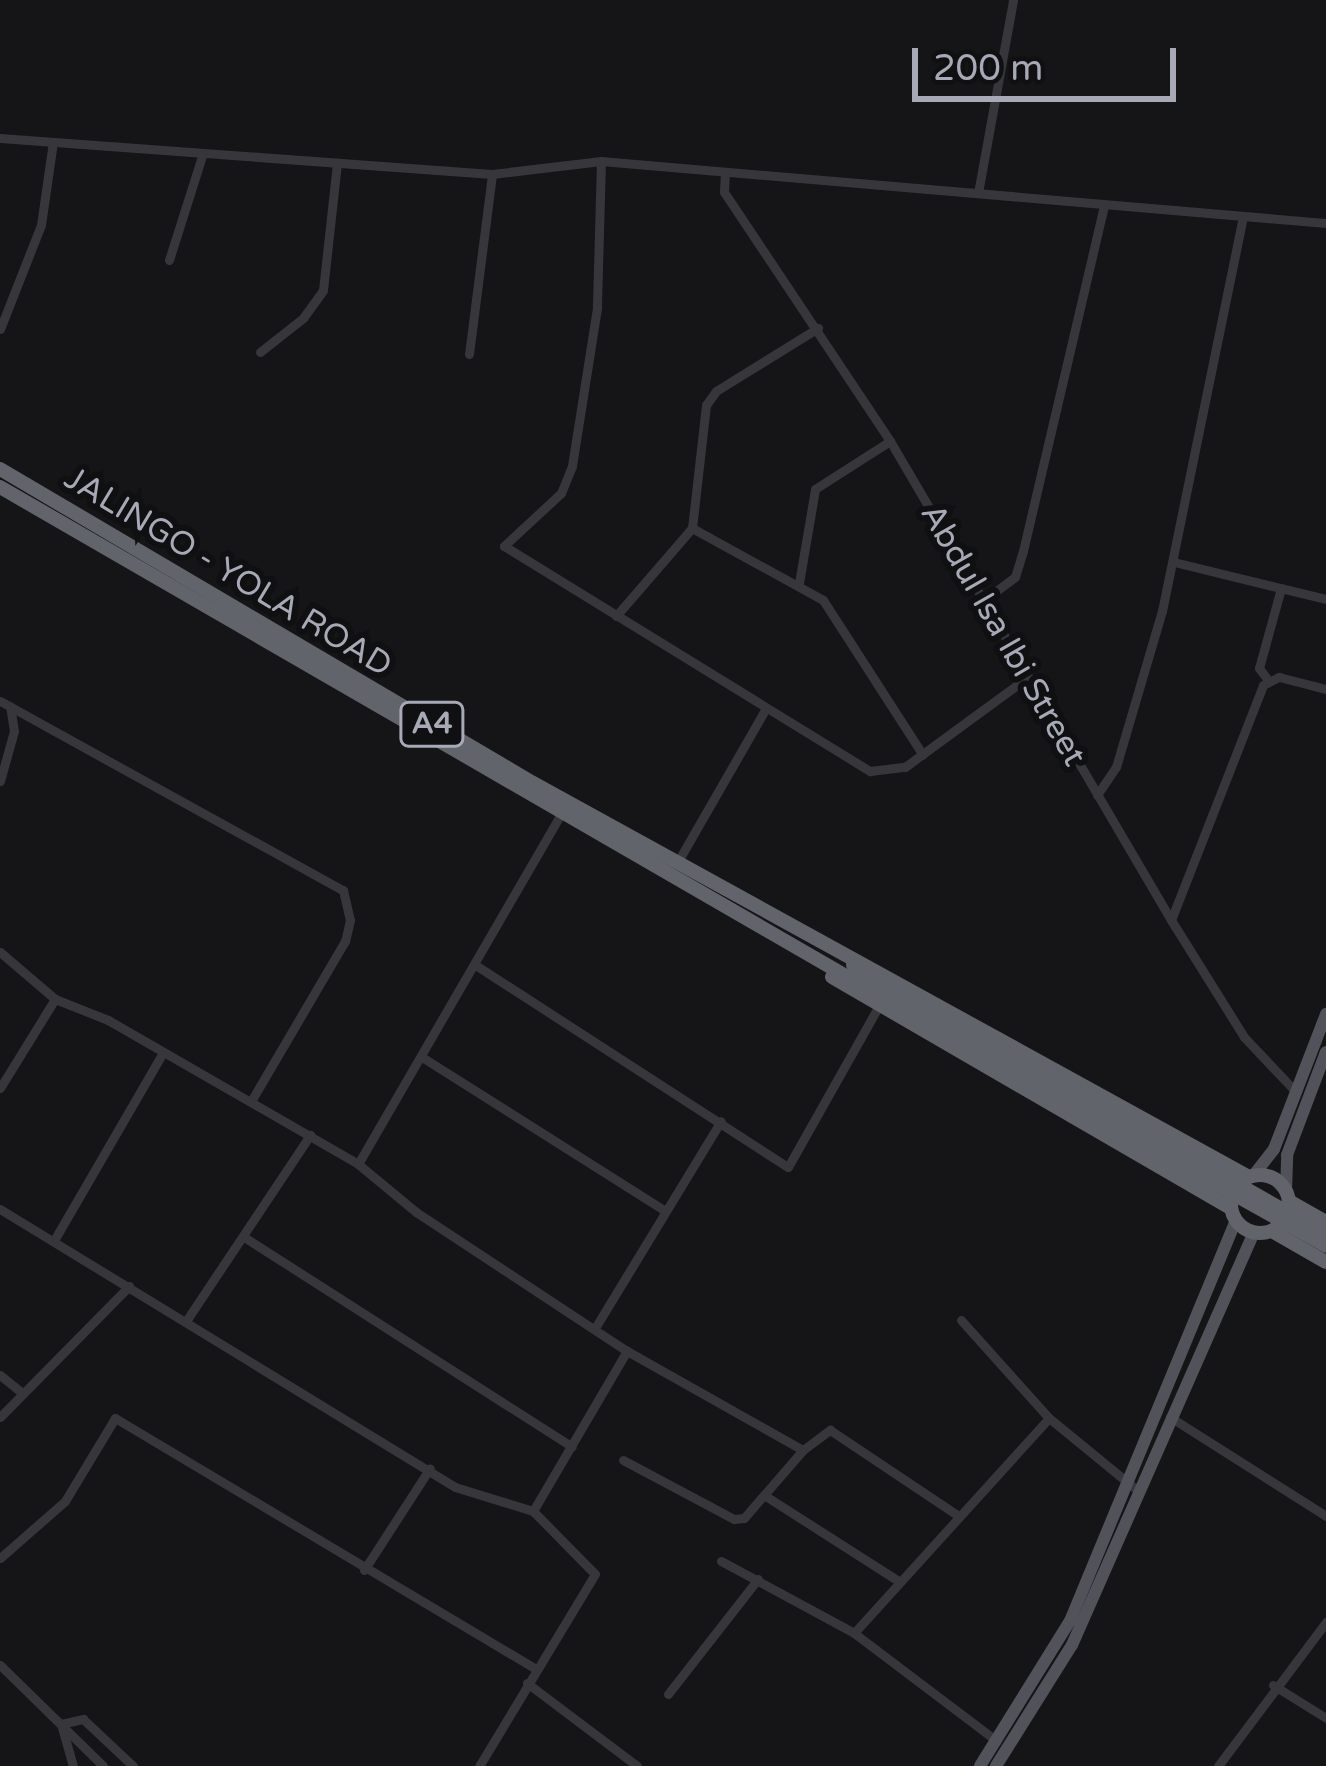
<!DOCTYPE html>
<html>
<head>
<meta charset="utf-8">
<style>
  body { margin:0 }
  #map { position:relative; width:1326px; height:1766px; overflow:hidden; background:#151517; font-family:"Varela Round",sans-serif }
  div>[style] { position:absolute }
  .minor>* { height:9px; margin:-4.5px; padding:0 4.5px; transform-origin:4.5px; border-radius:4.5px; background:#36363b }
  .major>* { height:12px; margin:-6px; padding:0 6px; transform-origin:6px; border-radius:6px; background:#52535a }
  .highway>* { height:14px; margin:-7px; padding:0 7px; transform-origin:7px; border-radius:7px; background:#62646c }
  .highway>.ring { margin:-7px; padding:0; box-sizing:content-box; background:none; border:14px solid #62646c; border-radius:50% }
  .highway-bridge>* { height:14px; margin:-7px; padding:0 7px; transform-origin:7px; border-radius:7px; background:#62646c }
  span { translate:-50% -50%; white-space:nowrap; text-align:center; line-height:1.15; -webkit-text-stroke:12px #101012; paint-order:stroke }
  .shield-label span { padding:3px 9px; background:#101012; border:3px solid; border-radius:9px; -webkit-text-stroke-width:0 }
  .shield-label { font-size:30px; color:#a7aab6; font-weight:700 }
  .street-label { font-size:33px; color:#a7aab6 }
  .scale { position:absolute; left:912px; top:48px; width:264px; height:54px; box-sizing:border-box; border:6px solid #a7aab6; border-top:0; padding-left:15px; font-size:36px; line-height:42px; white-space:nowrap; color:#a7aab6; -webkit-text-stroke:9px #101012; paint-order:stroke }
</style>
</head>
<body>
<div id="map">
  <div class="minor">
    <i style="left:0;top:138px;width:493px;rotate:4.2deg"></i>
    <i style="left:492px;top:174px;width:110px;rotate:-6.8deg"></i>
    <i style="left:601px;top:161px;width:728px;rotate:4.89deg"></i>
    <i style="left:601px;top:161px;width:147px;rotate:91.6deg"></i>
    <i style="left:597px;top:308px;width:160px;rotate:99deg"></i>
    <i style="left:572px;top:466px;width:29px;rotate:112deg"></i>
    <i style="left:561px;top:493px;width:78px;rotate:137.1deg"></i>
    <i style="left:504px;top:546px;width:430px;rotate:31.6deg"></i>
    <i style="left:870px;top:771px;width:35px;rotate:-7deg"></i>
    <i style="left:905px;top:767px;width:152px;rotate:-36.2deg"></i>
    <i style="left:725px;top:172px;width:20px;rotate:93deg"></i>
    <i style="left:724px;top:192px;width:299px;rotate:56.3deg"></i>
    <i style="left:890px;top:441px;width:555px;rotate:59.6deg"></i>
    <i style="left:1171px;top:920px;width:138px;rotate:58deg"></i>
    <i style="left:1244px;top:1037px;width:74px;rotate:46.6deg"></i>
    <i style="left:978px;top:193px;width:196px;rotate:-79.7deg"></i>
    <i style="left:169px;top:260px;width:112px;rotate:-72.4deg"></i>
    <i style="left:0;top:329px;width:112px;rotate:-68.5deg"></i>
    <i style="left:41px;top:225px;width:84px;rotate:-81.8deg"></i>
    <i style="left:260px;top:352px;width:55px;rotate:-38.3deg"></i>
    <i style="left:303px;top:318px;width:34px;rotate:-54deg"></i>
    <i style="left:323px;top:290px;width:128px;rotate:-83.7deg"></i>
    <i style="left:469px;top:354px;width:181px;rotate:-82.7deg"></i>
    <i style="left:692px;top:528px;width:149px;rotate:28.8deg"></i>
    <i style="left:823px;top:600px;width:184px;rotate:57.2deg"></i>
    <i style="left:1174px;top:562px;width:156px;rotate:13.7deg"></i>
    <i style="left:799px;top:583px;width:95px;rotate:-80.3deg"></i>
    <i style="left:815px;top:489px;width:89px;rotate:-32.6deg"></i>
    <i style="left:983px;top:601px;width:40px;rotate:-37deg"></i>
    <i style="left:1015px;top:577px;width:27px;rotate:-73deg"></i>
    <i style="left:1023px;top:551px;width:355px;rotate:-76.8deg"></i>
    <i style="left:616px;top:616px;width:116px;rotate:-49.2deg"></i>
    <i style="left:692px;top:528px;width:124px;rotate:-83.5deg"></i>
    <i style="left:706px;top:405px;width:17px;rotate:-54deg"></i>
    <i style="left:716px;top:391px;width:120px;rotate:-31.7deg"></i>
    <i style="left:1268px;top:680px;width:15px;rotate:-127deg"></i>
    <i style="left:1259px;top:668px;width:83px;rotate:-74.6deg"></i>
    <i style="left:0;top:701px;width:392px;rotate:28.9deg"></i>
    <i style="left:343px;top:890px;width:31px;rotate:77deg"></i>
    <i style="left:350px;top:920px;width:22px;rotate:103deg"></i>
    <i style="left:345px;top:941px;width:186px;rotate:120.4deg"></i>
    <i style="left:0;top:781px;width:52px;rotate:-74.4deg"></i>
    <i style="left:14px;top:731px;width:25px;rotate:-99deg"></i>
    <i style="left:1097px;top:795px;width:34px;rotate:-56deg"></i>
    <i style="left:1116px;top:767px;width:163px;rotate:-73.6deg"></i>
    <i style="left:1162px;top:611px;width:403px;rotate:-78.4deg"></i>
    <i style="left:677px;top:863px;width:179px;rotate:-60.1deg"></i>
    <i style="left:1171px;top:920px;width:252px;rotate:-68.6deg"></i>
    <i style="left:1263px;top:685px;width:18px;rotate:-27deg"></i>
    <i style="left:1279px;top:677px;width:49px;rotate:14.3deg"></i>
    <i style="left:0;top:952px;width:72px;rotate:40.5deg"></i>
    <i style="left:55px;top:999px;width:57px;rotate:21.6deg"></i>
    <i style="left:108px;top:1020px;width:289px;rotate:29.9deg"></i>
    <i style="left:358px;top:1164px;width:75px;rotate:39.6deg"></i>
    <i style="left:416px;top:1212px;width:253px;rotate:33.4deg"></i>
    <i style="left:627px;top:1351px;width:202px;rotate:29.4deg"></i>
    <i style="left:477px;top:966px;width:370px;rotate:32.9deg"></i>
    <i style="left:788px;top:1167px;width:184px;rotate:-60.6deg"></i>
    <i style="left:425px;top:1059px;width:283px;rotate:32.3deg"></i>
    <i style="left:0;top:1088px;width:105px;rotate:-58.3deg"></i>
    <i style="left:358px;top:1164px;width:402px;rotate:-59.9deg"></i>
    <i style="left:0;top:1209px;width:533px;rotate:31.42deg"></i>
    <i style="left:455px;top:1487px;width:82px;rotate:17.1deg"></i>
    <i style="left:533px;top:1511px;width:88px;rotate:45.5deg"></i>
    <i style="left:595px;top:1574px;width:224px;rotate:121.1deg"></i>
    <i style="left:56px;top:1237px;width:211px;rotate:-59.9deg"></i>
    <i style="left:244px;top:1237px;width:389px;rotate:32.6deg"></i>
    <i style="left:961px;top:1320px;width:132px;rotate:48.1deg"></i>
    <i style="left:186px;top:1321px;width:224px;rotate:-56.3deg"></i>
    <i style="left:595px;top:1328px;width:242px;rotate:-58.7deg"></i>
    <i style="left:0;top:1375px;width:27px;rotate:39deg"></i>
    <i style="left:0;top:1417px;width:184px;rotate:-45.4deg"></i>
    <i style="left:1170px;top:1417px;width:185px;rotate:32.4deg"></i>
    <i style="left:623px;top:1460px;width:126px;rotate:28deg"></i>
    <i style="left:734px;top:1519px;width:10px;rotate:-6deg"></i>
    <i style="left:744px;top:1518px;width:90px;rotate:-49.1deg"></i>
    <i style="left:803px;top:1450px;width:34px;rotate:-37deg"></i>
    <i style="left:830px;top:1430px;width:153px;rotate:33.8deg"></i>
    <i style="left:764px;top:1495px;width:158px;rotate:32.6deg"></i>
    <i style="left:533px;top:1511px;width:186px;rotate:-59.6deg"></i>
    <i style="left:0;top:1558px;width:86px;rotate:-41.2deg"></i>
    <i style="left:65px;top:1501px;width:97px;rotate:-58.9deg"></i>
    <i style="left:115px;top:1418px;width:489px;rotate:30.8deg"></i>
    <i style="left:721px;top:1561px;width:151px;rotate:28.4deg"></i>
    <i style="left:854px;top:1633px;width:290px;rotate:-47.8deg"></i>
    <i style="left:1049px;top:1418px;width:114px;rotate:39.3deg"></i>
    <i style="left:364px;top:1570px;width:121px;rotate:-57.1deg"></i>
    <i style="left:854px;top:1633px;width:179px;rotate:37.1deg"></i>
    <i style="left:0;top:1665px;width:144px;rotate:44.4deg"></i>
    <i style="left:527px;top:1683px;width:138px;rotate:37deg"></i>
    <i style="left:1273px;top:1685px;width:62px;rotate:31.9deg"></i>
    <i style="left:668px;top:1694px;width:146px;rotate:-52deg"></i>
    <i style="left:73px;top:1766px;width:44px;rotate:-105.9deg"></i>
    <i style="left:61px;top:1724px;width:23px;rotate:-13deg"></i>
    <i style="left:83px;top:1719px;width:69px;rotate:43.2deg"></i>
    <i style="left:1218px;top:1766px;width:180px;rotate:-53.1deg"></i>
  </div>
  <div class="major">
    <i style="left:1253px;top:1176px;width:34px;rotate:-52deg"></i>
    <i style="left:1274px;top:1149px;width:145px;rotate:-68.9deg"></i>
    <i style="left:1286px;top:1191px;width:36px;rotate:-88deg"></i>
    <i style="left:1287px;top:1155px;width:110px;rotate:-69.3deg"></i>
    <i style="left:980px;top:1766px;width:171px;rotate:-58.2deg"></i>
    <i style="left:1070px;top:1621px;width:434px;rotate:-67.5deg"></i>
    <i style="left:996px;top:1766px;width:143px;rotate:-57.9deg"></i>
    <i style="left:1072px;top:1645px;width:450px;rotate:-66.2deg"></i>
  </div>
  <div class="highway">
    <i style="left:0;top:469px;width:619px;rotate:30.5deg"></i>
    <i style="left:533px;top:783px;width:817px;rotate:28.82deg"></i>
    <i style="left:0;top:487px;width:1057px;rotate:30.03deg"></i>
    <i style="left:853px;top:965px;width:79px;rotate:30.5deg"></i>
    <i style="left:832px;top:977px;width:461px;rotate:30.1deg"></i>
    <i class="ring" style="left:1231px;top:1175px;width:44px;height:44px"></i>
    <i style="left:1289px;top:1201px;width:43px;rotate:29.6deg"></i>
    <i style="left:1272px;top:1231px;width:62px;rotate:29.9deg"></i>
  </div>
  <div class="highway-bridge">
    <i style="left:921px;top:1005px;width:465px;rotate:29.5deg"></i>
    <i style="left:915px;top:1016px;width:471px;rotate:29.2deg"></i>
  </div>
  <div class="shield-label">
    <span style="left:432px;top:724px">A4</span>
  </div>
  <div class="street-label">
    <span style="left:228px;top:572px;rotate:31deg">JALINGO - YOLA ROAD</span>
    <span style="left:1003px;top:635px;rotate:60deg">Abdul Isa Ibi Street</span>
  </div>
  <div class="scale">200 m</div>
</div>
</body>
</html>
